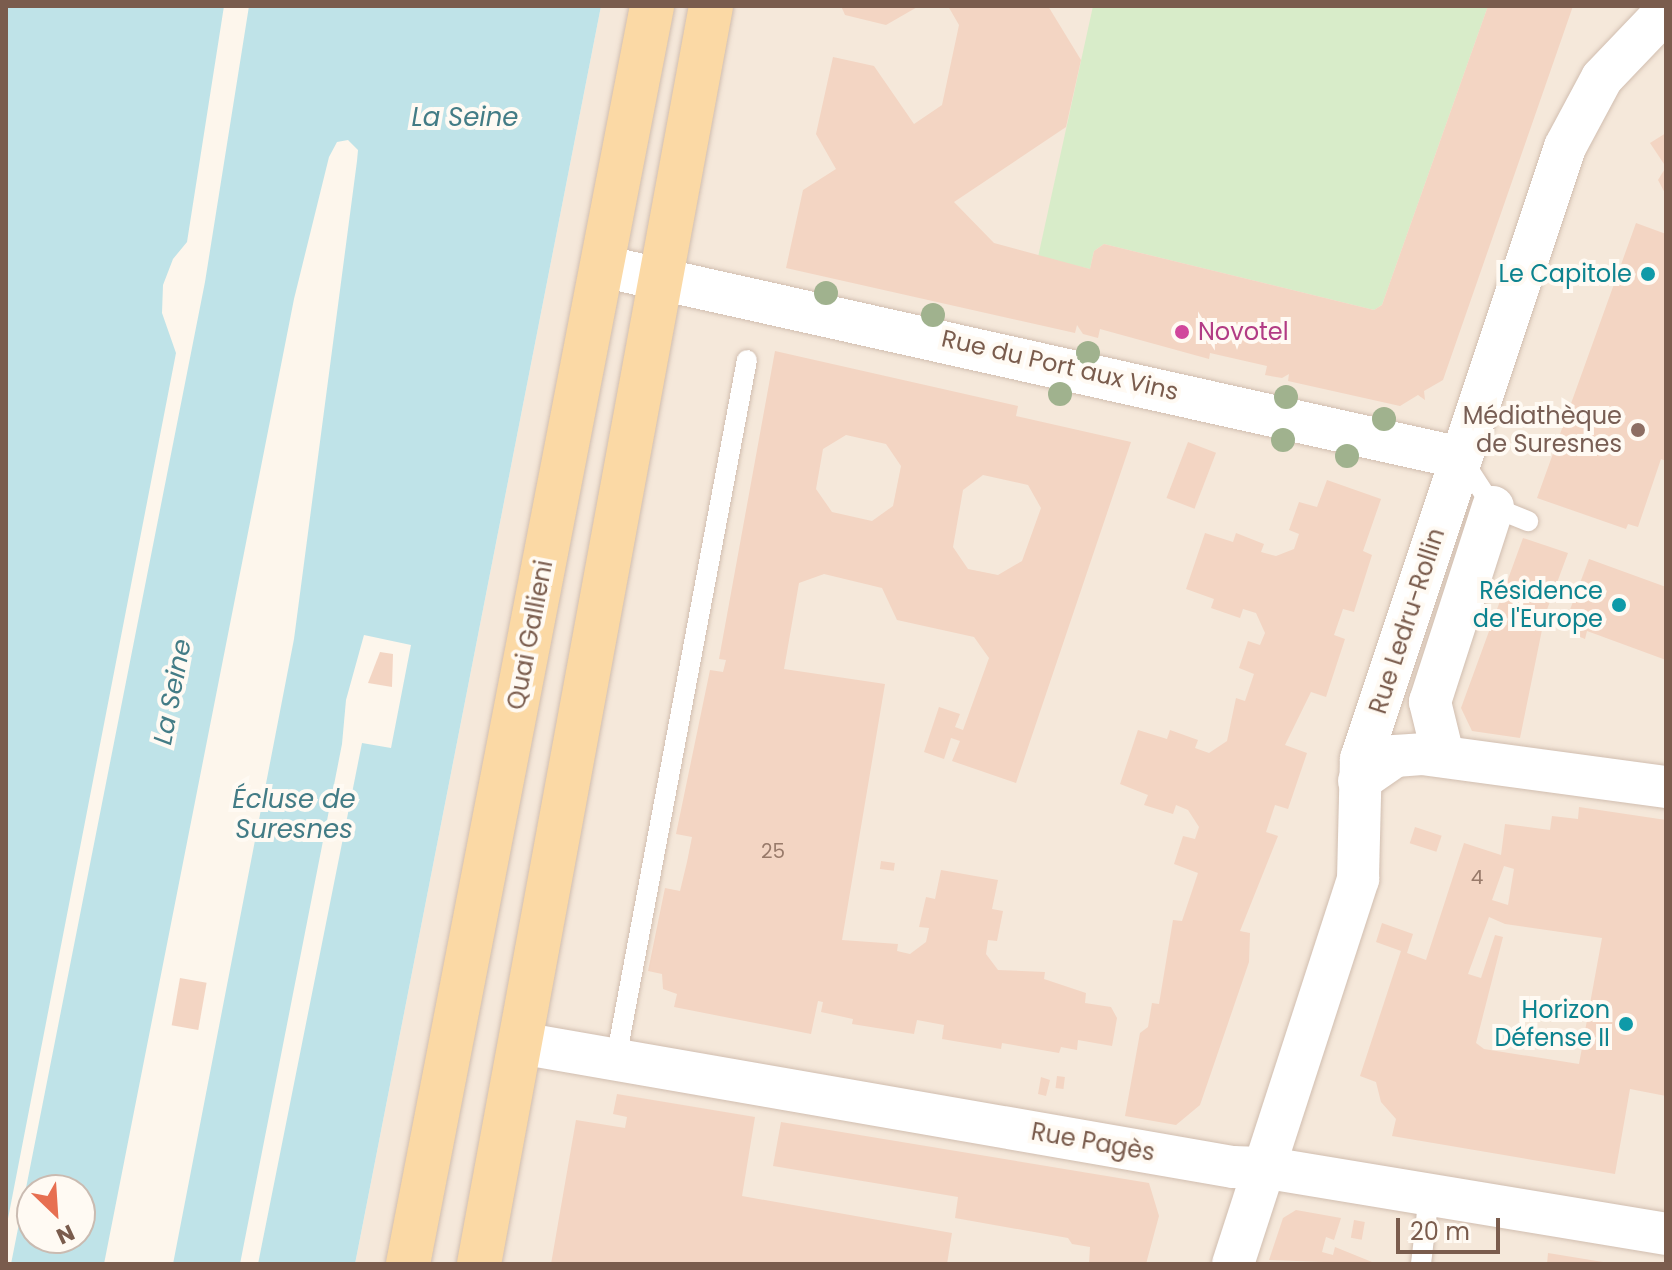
<!DOCTYPE html>
<html>
<head>
<meta charset="utf-8">
<style>
  body { margin:0 }
  #map { position:relative; width:1672px; height:1270px; overflow:hidden; background:#fdf6ec; font-family:Poppins,sans-serif }
  div>[style] { position:absolute }
  .residential>* { inset:0; background:#f5e8da }
  .green>* { inset:0; background:#d8ecc9 }
  .water>* { inset:0; background:#bfe3e8 }
  .building>* { inset:0; background:#f3d5c3; transform-origin:0 0 }
  .roads { filter:drop-shadow(0 0 2px #d1beb0) drop-shadow(0 0 2px #d1beb0) }
  .lane>* { height:20px; margin:-10px; padding:0 10px; transform-origin:10px; border-radius:10px; background:#fff }
  .street>* { height:42px; margin:-21px; padding:0 21px; transform-origin:21px; border-radius:21px; background:#fff }
  .primary>* { height:44px; margin:-22px; padding:0 22px; transform-origin:22px; border-radius:22px; background:#fbd9a5 }
  .trees>* { width:24px; height:24px; margin:-12px; border-radius:50%; background:#a0b28e }
  .dots>* { width:22px; height:22px; translate:-50% -50%; box-sizing:border-box; border:4px solid #fffaf3; border-radius:50% }
  span { translate:-50% -50%; white-space:nowrap; text-align:center; line-height:1.15; -webkit-text-stroke:8px #fffaf3; paint-order:stroke }
  .number-label { font-size:20px; color:#987a6a }
  .number-label span { -webkit-text-stroke-width:0 }
  .culture-label { font-size:24px; color:#0d838f }
  .right { translate:-100% -50%; text-align:right }
  .hotel-label { font-size:24px; color:#b23c85 }
  .left { translate:0 -50%; text-align:left }
  .street-label { font-size:24px; color:#7a5c4d }
  .education-label { font-size:24px; color:#785e54 }
  .water-label { font-size:26px; color:#437c86; font-style:italic }
  .frame { position:absolute; inset:0; border:8px solid #7a5c4d; pointer-events:none }
  .north { position:absolute; left:16px; top:1174px; width:80px; height:80px; box-sizing:border-box; background:#fffaf3; border:2px solid #cabbb1; border-radius:50%; rotate:155deg; font-size:22px; font-weight:700; line-height:32px; text-align:center; color:#7a5c4d }
  .north::after { content:''; display:block; margin:auto; width:28px; height:36px; background:#e76f51; clip-path:polygon(50% 0,100% 100%,50% 72%,0 100%) }
  .scale { position:absolute; left:1396px; top:1218px; width:104px; height:36px; box-sizing:border-box; border:4px solid #7a5c4d; border-top:0; padding-left:10px; font-size:24px; line-height:28px; white-space:nowrap; color:#7a5c4d; -webkit-text-stroke:6px #fffaf3; paint-order:stroke }
</style>
</head>
<body>
<div id="map">
  <div class="residential">
    <i style="clip-path:polygon(601px 6px,1666px 6px,1666px 1264px,355px 1264px)"></i>
  </div>
  <div class="green">
    <i style="clip-path:polygon(1093px 6px,1488px 6px,1382px 305px,1374px 310px,1104px 244px,1094px 251px,1090px 269px,1038px 257px)"></i>
  </div>
  <div class="water">
    <i style="clip-path:polygon(6px 6px,224px 6px,187px 242px,173px 259px,163px 285px,162px 313px,176px 353px,6px 1229px)"></i>
    <i style="clip-path:polygon(evenodd,249px 6px,601px 6px,355px 1264px,258px 1264px,362px 743px,391px 748px,411px 645px,364px 635px,346px 700px,342px 744px,240px 1264px,173px 1264px,294px 639px,357px 161px,358px 150px,348px 140px,337px 142px,329px 157px,294px 299px,104px 1264px,11px 1264px,205px 282px,249px 6px,32px 1190px,80px 1190px,80px 1238px,32px 1238px,32px 1190px)"></i>
  </div>
  <div class="building">
    <i style="clip-path:polygon(841px 6px,919px 6px,886px 25px,845px 15px)"></i>
    <i style="clip-path:polygon(948px 6px,1048px 6px,1081px 60px,1066px 127px,954px 202px,994px 243px,1090px 269px,1094px 251px,1104px 244px,1374px 310px,1382px 305px,1488px 6px,1573px 6px,1443px 380px,1424px 391px,1425px 400px,1418px 395px,1400px 406px,1288px 381px,1289px 374px,1282px 378px,1265px 375px,1267px 366px,1210px 353px,1209px 359px,1100px 329px,1098px 338px,1083px 334px,1077px 325px,1075px 333px,786px 268px,803px 190px,836px 169px,816px 134px,833px 57px,874px 66px,914px 124px,942px 105px,959px 25px)"></i>
    <i style="clip-path:polygon(1666px 133px,1666px 167px,1650px 143px)"></i>
    <i style="clip-path:polygon(1666px 167px,1666px 195px,1658px 180px)"></i>
    <i style="clip-path:polygon(1636px 223px,1666px 234px,1666px 461px,1661px 459px,1638px 527px,1628px 524px,1626px 529px,1537px 498px)"></i>
    <i style="clip-path:polygon(evenodd,775px 351px,1018px 406px,1016px 416px,1131px 442px,1016px 783px,952px 761px,960px 741px,951px 738px,944px 759px,924px 752px,939px 707px,960px 714px,955px 727px,963px 730px,989px 658px,974px 637px,897px 620px,882px 588px,824px 574px,799px 583px,784px 669px,885px 684px,842px 940px,898px 944px,897px 951px,910px 954px,926px 942px,929px 928px,919px 927px,926px 897px,935px 899px,941px 870px,998px 880px,992px 909px,1003px 911px,997px 941px,988px 940px,986px 954px,998px 970px,1045px 972px,1044px 979px,1086px 993px,1085px 1003px,1111px 1007px,1117px 1018px,1112px 1046px,1078px 1040px,1077px 1050px,1061px 1047px,1059px 1053px,1002px 1043px,1001px 1049px,942px 1039px,944px 1025px,917px 1020px,914px 1034px,852px 1024px,853px 1019px,821px 1012px,823px 1002px,818px 1001px,811px 1034px,674px 1007px,677px 994px,663px 989px,662px 974px,648px 971px,665px 888px,680px 891px,687px 862px,692px 837px,676px 834px,710px 670px,723px 672px,726px 660px,719px 659px,775px 351px,846px 435px,886px 444px,901px 466px,893px 506px,872px 521px,832px 512px,816px 489px,823px 449px,846px 435px,775px 351px,983px 475px,1028px 485px,1041px 508px,1022px 561px,998px 575px,968px 569px,953px 547px,963px 490px,983px 475px)"></i>
    <i style="left:1188px;top:442px;width:30px;height:60px;rotate:21deg"></i>
    <i style="clip-path:polygon(1327px 480px,1381px 499px,1363px 551px,1372px 555px,1354px 612px,1343px 609px,1334px 635px,1345px 639px,1326px 697px,1311px 692px,1285px 745px,1307px 753px,1288px 809px,1275px 805px,1266px 832px,1278px 836px,1240px 931px,1250px 933px,1249px 962px,1200px 1105px,1176px 1125px,1125px 1116px,1140px 1033px,1148px 1027px,1152px 1003px,1159px 1004px,1173px 920px,1182px 921px,1198px 873px,1174px 864px,1183px 836px,1195px 839px,1199px 827px,1188px 810px,1176px 805px,1173px 814px,1144px 805px,1148px 795px,1120px 784px,1138px 730px,1167px 739px,1170px 730px,1198px 740px,1195px 748px,1209px 753px,1227px 741px,1236px 698px,1245px 701px,1254px 674px,1239px 668px,1248px 641px,1260px 645px,1265px 633px,1256px 613px,1243px 609px,1240px 618px,1211px 608px,1214px 599px,1186px 589px,1205px 533px,1233px 542px,1236px 533px,1264px 544px,1261px 552px,1276px 556px,1294px 549px,1299px 534px,1289px 530px,1299px 502px,1317px 507px)"></i>
    <i style="clip-path:polygon(1523px 538px,1568px 553px,1545px 615px,1520px 738px,1472px 731px,1461px 708px)"></i>
    <i style="clip-path:polygon(1589px 559px,1666px 587px,1666px 660px,1587px 631px,1585px 639px,1573px 634px,1576px 627px,1565px 623px)"></i>
    <i style="clip-path:polygon(380px 652px,393px 654px,392px 687px,368px 683px)"></i>
    <i style="clip-path:polygon(evenodd,1579px 807px,1666px 820px,1666px 1096px,1630px 1089px,1615px 1174px,1392px 1136px,1396px 1119px,1381px 1102px,1376px 1082px,1360px 1076px,1401px 951px,1376px 942px,1382px 923px,1413px 934px,1407px 953px,1426px 960px,1464px 843px,1501px 855px,1505px 824px,1550px 830px,1552px 816px,1578px 819px,1579px 807px,1504px 866px,1514px 869px,1508px 905px,1492px 900px,1504px 866px,1579px 807px,1489px 917px,1505px 924px,1602px 938px,1579px 1064px,1484px 1049px,1476px 1043px,1503px 937px,1495px 935px,1481px 978px,1468px 974px,1489px 917px)"></i>
    <i style="left:1415px;top:827px;width:28px;height:17px;rotate:18deg"></i>
    <i style="left:881px;top:861px;width:14px;height:8px;rotate:8deg"></i>
    <i style="left:180px;top:978px;width:27px;height:48px;rotate:10deg"></i>
    <i style="left:1057px;top:1076px;width:8px;height:12px;rotate:7deg"></i>
    <i style="clip-path:polygon(1041px 1077px,1050px 1080px,1046px 1096px,1038px 1094px)"></i>
    <i style="clip-path:polygon(617px 1094px,755px 1117px,742px 1196px,952px 1233px,947px 1264px,551px 1264px,576px 1120px,625px 1128px,627px 1117px,613px 1114px)"></i>
    <i style="clip-path:polygon(781px 1122px,1149px 1183px,1159px 1216px,1146px 1264px,1089px 1264px,1090px 1247px,1072px 1244px,1068px 1238px,955px 1218px,958px 1197px,773px 1166px)"></i>
    <i style="clip-path:polygon(1296px 1210px,1341px 1218px,1334px 1240px,1326px 1237px,1322px 1252px,1333px 1255px,1335px 1247px,1377px 1264px,1269px 1260px,1283px 1218px)"></i>
    <i style="left:1354px;top:1220px;width:11px;height:18px;rotate:10deg"></i>
    <i style="clip-path:polygon(1548px 1253px,1603px 1262px,1603px 1264px,1547px 1264px)"></i>
  </div>
  <div class="roads">
    <div class="lane">
      <i style="left:1461px;top:458px;width:59px;rotate:56.9deg"></i>
      <i style="left:1493px;top:507px;width:38px;rotate:22deg"></i>
      <i style="left:616px;top:1059px;width:711px;rotate:-79.39deg"></i>
      <i style="left:1421px;top:1264px;width:69px;rotate:-83.4deg"></i>
    </div>
    <div class="street">
      <i style="left:602px;top:266px;width:880px;rotate:12.6deg"></i>
      <i style="left:1443px;top:755px;width:55px;rotate:-103.8deg"></i>
      <i style="left:1430px;top:702px;width:205px;rotate:-72.1deg"></i>
      <i style="left:1359px;top:781px;width:44px;rotate:-34.8deg"></i>
      <i style="left:1395px;top:756px;width:27px;rotate:-4deg"></i>
      <i style="left:1422px;top:754px;width:246px;rotate:7.7deg"></i>
      <i style="left:520px;top:1043px;width:724px;rotate:9.87deg"></i>
      <i style="left:1233px;top:1167px;width:35px;rotate:2deg"></i>
      <i style="left:1268px;top:1168px;width:403px;rotate:9.4deg"></i>
      <i style="left:1233px;top:1264px;width:405px;rotate:-72deg"></i>
      <i style="left:1358px;top:879px;width:120px;rotate:-88.6deg"></i>
      <i style="left:1361px;top:759px;width:645px;rotate:-71.57deg"></i>
      <i style="left:1565px;top:147px;width:78px;rotate:-61.8deg"></i>
      <i style="left:1602px;top:78px;width:93px;rotate:-46.3deg"></i>
    </div>
    <div class="primary">
      <i style="left:408px;top:1264px;width:1281px;rotate:-79.02deg"></i>
      <i style="left:479px;top:1264px;width:1279px;rotate:-79.55deg"></i>
    </div>
  </div>
  <div class="trees">
    <i style="left:826px;top:293px"></i>
    <i style="left:933px;top:315px"></i>
    <i style="left:1088px;top:353px"></i>
    <i style="left:1060px;top:394px"></i>
    <i style="left:1286px;top:397px"></i>
    <i style="left:1384px;top:419px"></i>
    <i style="left:1283px;top:440px"></i>
    <i style="left:1347px;top:456px"></i>
  </div>
  <div class="dots">
    <i style="left:1648px;top:274px;background:#0f9aa8"></i>
    <i style="left:1182px;top:332px;background:#d1479c"></i>
    <i style="left:1638px;top:430px;background:#8d6e63"></i>
    <i style="left:1619px;top:605px;background:#0f9aa8"></i>
    <i style="left:1626px;top:1024px;background:#0f9aa8"></i>
  </div>
  <div class="number-label">
    <span style="left:773px;top:851px">25</span>
    <span style="left:1477px;top:877px">4</span>
  </div>
  <div class="culture-label">
    <span class="right" style="left:1632px;top:274px">Le Capitole</span>
    <span class="right" style="left:1603px;top:605px">Résidence<br>de l'Europe</span>
    <span class="right" style="left:1610px;top:1024px">Horizon<br>Défense II</span>
  </div>
  <div class="hotel-label">
    <span class="left" style="left:1198px;top:332px">Novotel</span>
  </div>
  <div class="street-label">
    <span style="left:1060px;top:365px;rotate:13deg">Rue du Port aux Vins</span>
    <span style="left:1407px;top:621px;rotate:-72deg">Rue Ledru-Rollin</span>
    <span style="left:530px;top:635px;rotate:-79deg">Quai Gallieni</span>
    <span style="left:1093px;top:1142px;rotate:10deg">Rue Pagès</span>
  </div>
  <div class="education-label">
    <span class="right" style="left:1622px;top:430px">Médiathèque<br>de Suresnes</span>
  </div>
  <div class="water-label">
    <span style="left:465px;top:118px">La Seine</span>
    <span style="left:173px;top:692px;rotate:-79deg">La Seine</span>
    <span style="left:294px;top:815px">Écluse de<br>Suresnes</span>
  </div>
  <div class="frame"></div>
  <div class="north">N</div>
  <div class="scale">20 m</div>
</div>
</body>
</html>
